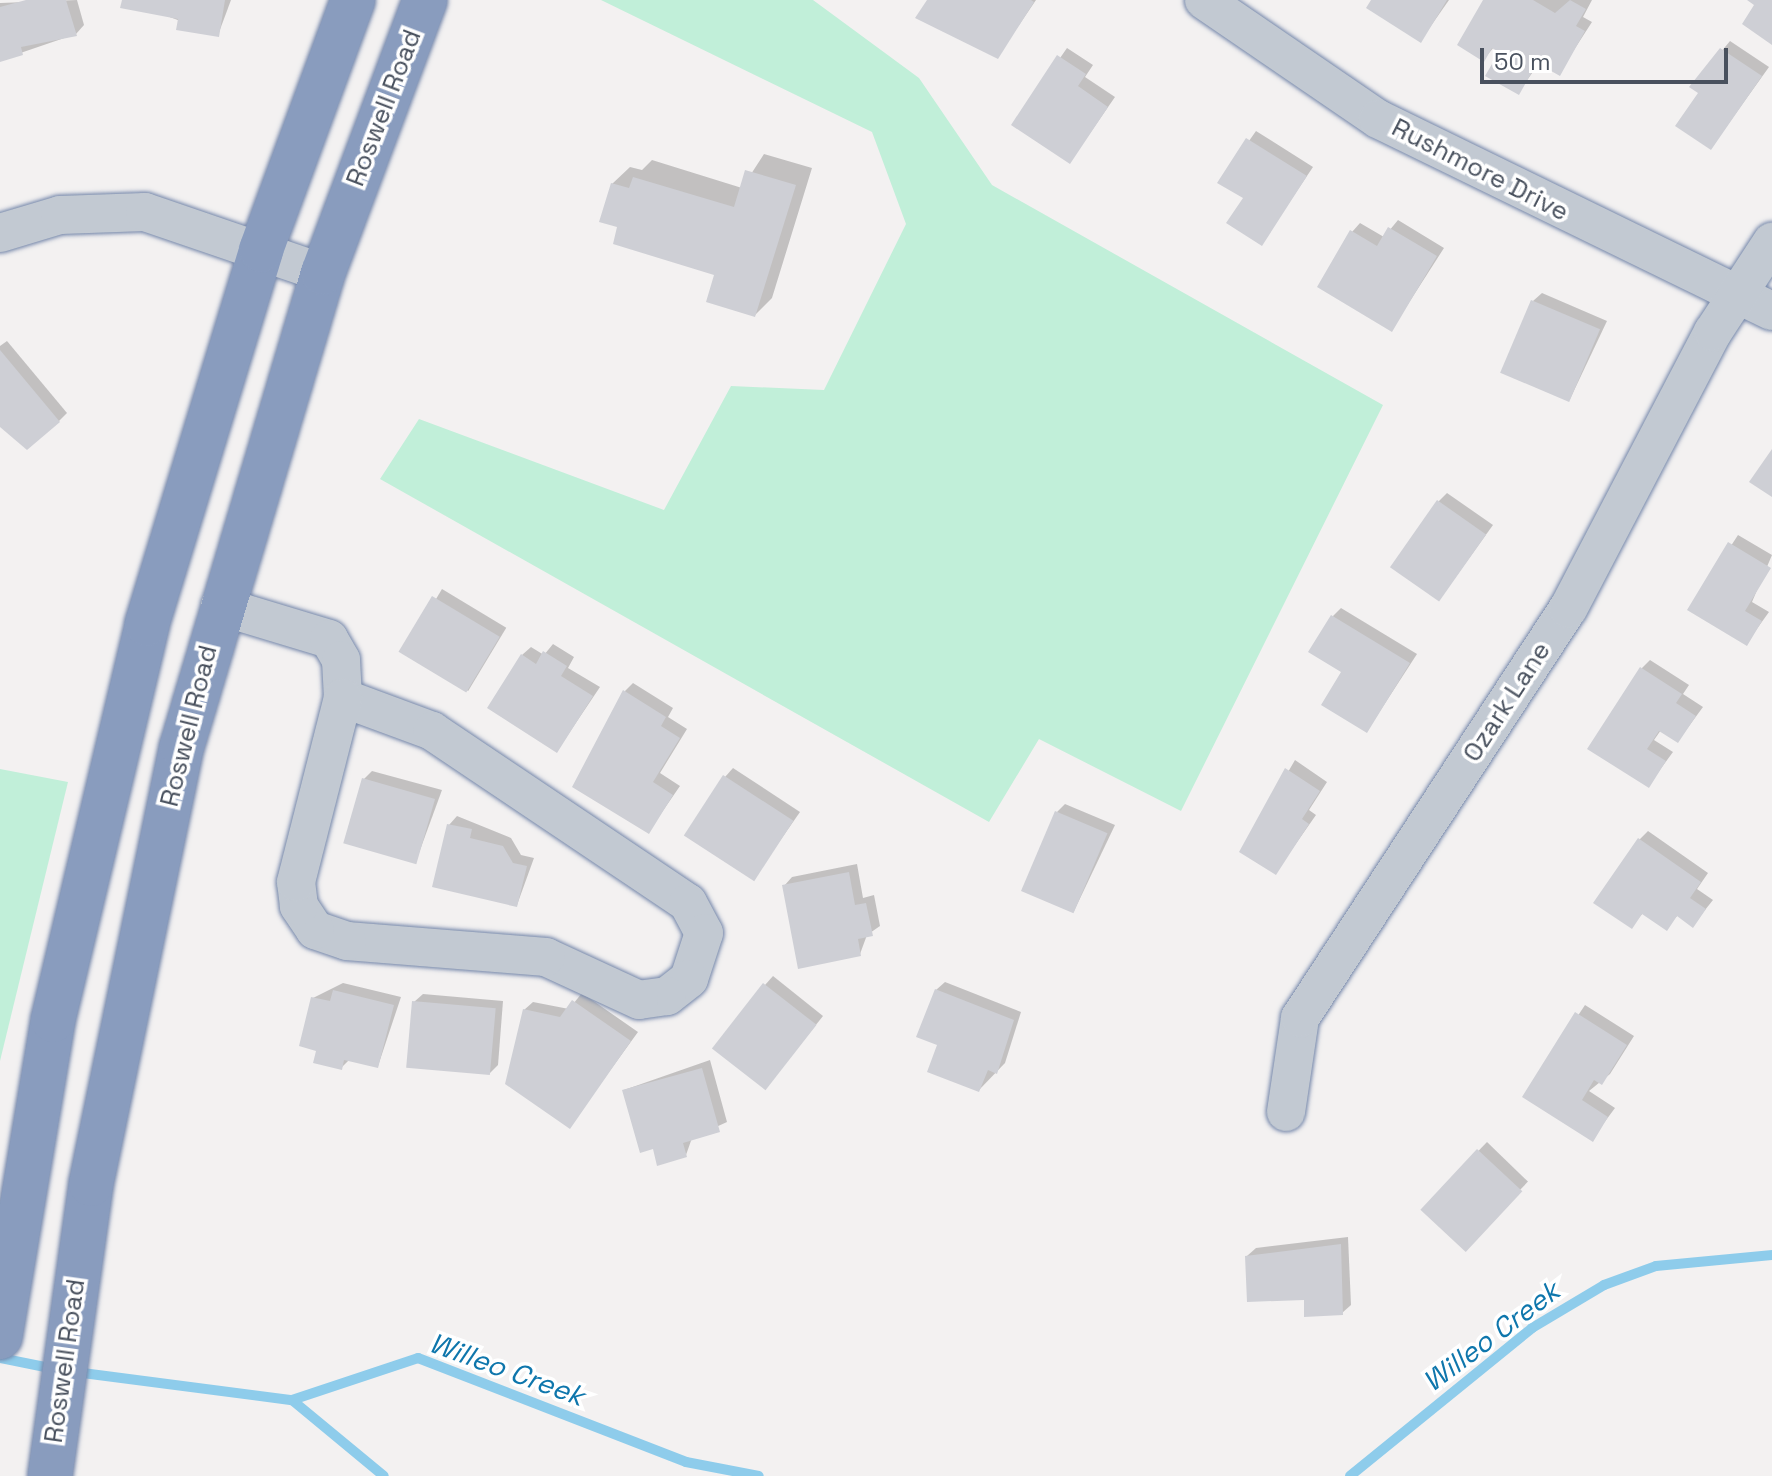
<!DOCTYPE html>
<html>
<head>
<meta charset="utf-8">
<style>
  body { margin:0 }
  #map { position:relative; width:1772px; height:1476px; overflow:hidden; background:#f3f1f1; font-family:"Space Grotesk",sans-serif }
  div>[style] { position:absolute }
  .green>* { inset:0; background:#c1efd9 }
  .shadow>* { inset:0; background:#0003; transform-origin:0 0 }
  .stream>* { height:10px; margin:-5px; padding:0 5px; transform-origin:5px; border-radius:5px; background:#8ecceb }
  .building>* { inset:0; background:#cecfd5; transform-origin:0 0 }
  .roads { filter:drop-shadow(0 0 2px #7587aa) drop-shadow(0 0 2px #7587aa) }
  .street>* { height:38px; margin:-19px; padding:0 19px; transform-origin:19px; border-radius:19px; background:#c2c9d2 }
  .highway>* { height:44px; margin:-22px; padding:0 22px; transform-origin:22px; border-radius:22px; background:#899cbe }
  span { translate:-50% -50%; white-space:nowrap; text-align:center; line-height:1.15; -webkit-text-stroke:7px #fff; paint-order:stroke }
  .street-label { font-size:26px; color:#49515e }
  .water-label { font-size:28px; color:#0e76ac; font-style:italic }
  .scale { position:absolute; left:1480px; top:48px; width:248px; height:36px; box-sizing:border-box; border:4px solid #49515e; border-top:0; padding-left:10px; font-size:24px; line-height:28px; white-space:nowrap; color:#49515e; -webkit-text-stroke:6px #fff; paint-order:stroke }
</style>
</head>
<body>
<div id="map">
  <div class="green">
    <i style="clip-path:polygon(601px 0,813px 0,919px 78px,992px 185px,1383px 405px,1181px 811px,1039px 739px,989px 822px,380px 479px,419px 419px,664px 510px,731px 386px,824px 390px,906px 224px,872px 132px)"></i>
    <i style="clip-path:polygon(0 769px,68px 782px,0 1061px)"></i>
  </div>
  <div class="shadow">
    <i style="clip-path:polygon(77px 0,84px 25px,76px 34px,0 60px,0 3px)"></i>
    <i style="clip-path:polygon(124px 0,231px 0,218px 35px)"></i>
    <i style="clip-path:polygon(929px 0,1036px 0,998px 56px)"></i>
    <i style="clip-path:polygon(1373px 0,1449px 0,1421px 40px)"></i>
    <i style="clip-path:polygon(1486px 0,1592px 0,1583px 17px,1592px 22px,1559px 73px,1540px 62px,1518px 93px,1502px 51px,1494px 47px,1484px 59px)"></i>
    <i style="clip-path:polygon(1730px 41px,1769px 67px,1711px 148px,1701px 92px,1692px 87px)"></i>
    <i style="clip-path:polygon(1067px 48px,1093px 65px,1085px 77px,1115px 97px,1070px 162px,1014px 124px)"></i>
    <i style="clip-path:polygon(1256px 131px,1313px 167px,1262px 243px,1245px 198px,1220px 182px)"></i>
    <i style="clip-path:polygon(764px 154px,812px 168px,772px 298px,755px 315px,716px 273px,620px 226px,612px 184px,630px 167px,642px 170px,652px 160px,742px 188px)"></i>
    <i style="clip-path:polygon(1398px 220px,1444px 248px,1392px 329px,1352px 232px,1360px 223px,1384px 237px)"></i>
    <i style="clip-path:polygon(1542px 293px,1607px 321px,1570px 399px,1533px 301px)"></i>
    <i style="clip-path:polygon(7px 341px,67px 413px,59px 421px,0 424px,0 346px)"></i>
    <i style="clip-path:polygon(1447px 493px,1493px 525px,1439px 600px,1439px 501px)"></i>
    <i style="clip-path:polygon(1738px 535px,1772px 555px,1752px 602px,1769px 612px,1746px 644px,1690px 609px)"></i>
    <i style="left:442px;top:589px;width:75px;height:74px;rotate:31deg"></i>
    <i style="clip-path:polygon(1341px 608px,1417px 654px,1367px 731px,1343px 672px,1333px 616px)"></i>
    <i style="clip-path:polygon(553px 644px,574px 657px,568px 668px,600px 687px,557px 751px,522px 655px,531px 647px,544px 655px)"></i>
    <i style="clip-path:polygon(1650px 660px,1689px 685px,1683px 694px,1703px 707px,1678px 741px,1661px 730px,1654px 740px,1673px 752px,1648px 786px,1642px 668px)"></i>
    <i style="clip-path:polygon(633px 683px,673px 708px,668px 717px,687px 729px,660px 773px,680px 786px,649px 831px,625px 691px)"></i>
    <i style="clip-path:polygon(1295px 760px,1327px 782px,1309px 810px,1316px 815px,1276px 872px,1242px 851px)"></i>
    <i style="clip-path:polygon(733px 768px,800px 812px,754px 878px,725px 777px)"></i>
    <i style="clip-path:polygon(372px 771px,442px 790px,416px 861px,364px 779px)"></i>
    <i style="clip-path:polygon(1065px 804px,1115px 825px,1074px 911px,1057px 812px)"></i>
    <i style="clip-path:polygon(457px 816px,511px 838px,521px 855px,534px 858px,517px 905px,449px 825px)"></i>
    <i style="clip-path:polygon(1648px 831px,1708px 873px,1697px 889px,1713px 900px,1693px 925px,1678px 915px,1666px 928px,1643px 913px,1631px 927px,1639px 840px)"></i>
    <i style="clip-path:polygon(857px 864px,863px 898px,874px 895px,880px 926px,867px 935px,860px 954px,784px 886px,792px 877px)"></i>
    <i style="clip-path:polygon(773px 976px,823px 1016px,773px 1079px,765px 985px)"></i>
    <i style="clip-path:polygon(945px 982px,1021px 1012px,1005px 1063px,979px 1090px,940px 1044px,936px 990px)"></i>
    <i style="clip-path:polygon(343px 983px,401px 997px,378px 1066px,350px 1059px,341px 1068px,318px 1049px,313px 998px)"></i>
    <i style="clip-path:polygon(582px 993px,638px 1032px,569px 1127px,524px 1010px,533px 1002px,569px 1009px)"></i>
    <i style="clip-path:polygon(423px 994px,503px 1001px,498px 1065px,489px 1074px,414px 1002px)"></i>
    <i style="clip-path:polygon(1585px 1005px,1634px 1036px,1610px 1074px,1589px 1091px,1615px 1108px,1592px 1139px,1524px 1097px)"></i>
    <i style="clip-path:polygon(710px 1060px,727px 1122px,692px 1138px,686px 1155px,654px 1147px,624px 1090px)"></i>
    <i style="left:1487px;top:1142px;width:57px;height:93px;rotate:44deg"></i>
    <i style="clip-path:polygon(1348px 1237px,1351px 1305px,1342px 1313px,1247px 1256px,1256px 1248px)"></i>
  </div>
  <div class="stream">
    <i style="left:0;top:1358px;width:56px;rotate:11.3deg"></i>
    <i style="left:75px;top:1372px;width:219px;rotate:7.4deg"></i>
    <i style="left:292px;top:1400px;width:133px;rotate:-18.4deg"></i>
    <i style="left:418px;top:1358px;width:287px;rotate:21.2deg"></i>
    <i style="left:686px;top:1462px;width:74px;rotate:10.9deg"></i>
    <i style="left:292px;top:1400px;width:119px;rotate:39.6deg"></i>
    <i style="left:1350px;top:1476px;width:235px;rotate:-39.1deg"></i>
    <i style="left:1532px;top:1328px;width:84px;rotate:-30.8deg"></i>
    <i style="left:1604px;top:1285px;width:55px;rotate:-20.1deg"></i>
    <i style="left:1656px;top:1266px;width:117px;rotate:-5.4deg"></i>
  </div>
  <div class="building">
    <i style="clip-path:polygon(26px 0,66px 0,77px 36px,21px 47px,23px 55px,0 62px,0 7px)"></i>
    <i style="clip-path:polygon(122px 0,225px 0,219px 37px,176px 30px,178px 19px,120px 8px)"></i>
    <i style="clip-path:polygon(927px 0,1031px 0,1034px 2px,998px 59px,915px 18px)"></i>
    <i style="clip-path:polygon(1371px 0,1447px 0,1421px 43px,1366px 8px)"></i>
    <i style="clip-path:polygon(1483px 0,1533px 0,1555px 13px,1570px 0,1586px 9px,1576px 26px,1585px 31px,1560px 76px,1537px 63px,1519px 95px,1485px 76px,1499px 52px,1492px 48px,1484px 62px,1457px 45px)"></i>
    <i style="clip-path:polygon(1747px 0,1772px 0,1772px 45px,1742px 24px,1754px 5px)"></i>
    <i style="clip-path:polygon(1720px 48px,1762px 76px,1711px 150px,1675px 126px,1698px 93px,1689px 87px)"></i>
    <i style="clip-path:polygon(1057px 55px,1086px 74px,1078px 86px,1108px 107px,1070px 164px,1011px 125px)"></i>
    <i style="clip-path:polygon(1246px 138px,1307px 176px,1262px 246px,1226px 223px,1243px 198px,1217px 183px)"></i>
    <i style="clip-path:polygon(745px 170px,796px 185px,755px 317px,706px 302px,714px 275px,613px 244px,617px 227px,599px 222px,611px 183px,629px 188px,633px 177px,734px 207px)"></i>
    <i style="clip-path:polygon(1388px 227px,1437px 256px,1392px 332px,1317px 287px,1350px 230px,1377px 246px)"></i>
    <i style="left:1531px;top:300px;width:75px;height:79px;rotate:23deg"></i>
    <i style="clip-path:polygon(0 350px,60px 422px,27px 450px,0 427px)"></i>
    <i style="clip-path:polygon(1772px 449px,1772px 497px,1749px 482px)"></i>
    <i style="left:1437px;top:500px;width:60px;height:82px;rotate:35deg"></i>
    <i style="clip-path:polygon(1728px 542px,1771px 568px,1745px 611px,1762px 621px,1747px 646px,1687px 610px)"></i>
    <i style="left:432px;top:596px;width:79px;height:65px;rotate:31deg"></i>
    <i style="clip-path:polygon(1331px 615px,1410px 663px,1367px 733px,1321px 705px,1341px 672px,1308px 652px)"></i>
    <i style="clip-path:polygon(543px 651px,567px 666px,561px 676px,593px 696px,557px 753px,487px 708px,521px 654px,536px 664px)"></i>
    <i style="clip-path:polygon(1640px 667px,1682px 694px,1676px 703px,1696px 716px,1678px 743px,1659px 731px,1647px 749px,1666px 761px,1649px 788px,1587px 749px)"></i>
    <i style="clip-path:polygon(623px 690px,666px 717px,661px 726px,680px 738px,653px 782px,673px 795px,649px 834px,572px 787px)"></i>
    <i style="clip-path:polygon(1285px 768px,1320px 791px,1302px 819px,1309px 824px,1276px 875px,1239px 852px)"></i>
    <i style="left:723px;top:775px;width:84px;height:72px;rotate:33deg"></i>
    <i style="left:362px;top:778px;width:76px;height:68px;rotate:16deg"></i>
    <i style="left:1055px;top:811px;width:57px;height:87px;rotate:23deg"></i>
    <i style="clip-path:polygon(447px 824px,472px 829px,470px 838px,503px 846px,513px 863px,527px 866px,517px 907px,432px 887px)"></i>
    <i style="clip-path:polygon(1638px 838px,1701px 882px,1690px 898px,1706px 909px,1693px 928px,1677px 916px,1667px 931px,1642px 914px,1632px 929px,1593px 903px)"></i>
    <i style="clip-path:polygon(849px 872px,855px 905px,866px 903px,873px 936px,858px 939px,861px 956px,798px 969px,782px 885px)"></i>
    <i style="left:763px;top:983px;width:68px;height:83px;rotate:38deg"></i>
    <i style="clip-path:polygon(935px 989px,1014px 1020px,997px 1074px,988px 1070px,979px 1092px,927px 1072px,937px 1045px,916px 1037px)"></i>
    <i style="clip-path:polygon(333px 990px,394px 1005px,378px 1068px,344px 1060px,342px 1070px,313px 1063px,316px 1051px,299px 1046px,311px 997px,330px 1001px)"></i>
    <i style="clip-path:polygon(572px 1000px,631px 1041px,570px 1129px,505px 1084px,523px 1009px,560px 1017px)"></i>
    <i style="left:412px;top:1001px;width:84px;height:67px;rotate:5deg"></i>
    <i style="clip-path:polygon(1575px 1012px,1627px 1045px,1602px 1085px,1594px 1080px,1582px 1100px,1608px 1117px,1593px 1142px,1522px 1097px)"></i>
    <i style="clip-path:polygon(702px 1068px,720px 1132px,683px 1143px,687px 1157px,657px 1166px,653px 1149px,640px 1153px,622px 1090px)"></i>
    <i style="left:1477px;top:1149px;width:62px;height:83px;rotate:43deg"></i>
    <i style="clip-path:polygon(1341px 1244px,1343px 1315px,1304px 1317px,1304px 1300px,1247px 1302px,1245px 1256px)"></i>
  </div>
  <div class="roads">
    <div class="street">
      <i style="left:1204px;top:0;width:211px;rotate:34.4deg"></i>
      <i style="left:1378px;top:119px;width:438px;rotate:26deg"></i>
      <i style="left:0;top:233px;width:63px;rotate:-16.7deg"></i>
      <i style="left:60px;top:215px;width:85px;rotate:-2deg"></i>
      <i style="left:145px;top:212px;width:188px;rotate:18.9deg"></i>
      <i style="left:220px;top:606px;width:114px;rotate:16.8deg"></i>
      <i style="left:329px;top:639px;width:24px;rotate:60deg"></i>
      <i style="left:341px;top:660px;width:38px;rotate:87deg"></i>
      <i style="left:343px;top:698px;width:95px;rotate:20.3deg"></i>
      <i style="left:432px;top:731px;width:308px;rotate:33.9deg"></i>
      <i style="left:688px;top:903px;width:34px;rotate:62deg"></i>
      <i style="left:704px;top:933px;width:48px;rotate:108.1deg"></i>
      <i style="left:689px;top:979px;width:28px;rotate:142deg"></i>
      <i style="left:667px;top:996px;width:28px;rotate:172deg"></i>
      <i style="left:639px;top:1000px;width:102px;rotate:-155.2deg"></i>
      <i style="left:546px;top:957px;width:200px;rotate:-175.4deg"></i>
      <i style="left:347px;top:941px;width:34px;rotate:-161deg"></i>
      <i style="left:315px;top:930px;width:29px;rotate:-124deg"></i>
      <i style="left:299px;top:906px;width:24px;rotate:-97deg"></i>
      <i style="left:296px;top:882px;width:190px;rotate:-75.7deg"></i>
      <i style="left:1286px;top:1112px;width:95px;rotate:-81.5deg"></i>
      <i style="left:1300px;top:1018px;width:489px;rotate:-56.8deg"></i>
      <i style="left:1568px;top:609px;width:313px;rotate:-62.4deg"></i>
      <i style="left:1713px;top:332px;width:108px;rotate:-56.8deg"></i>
    </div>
    <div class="highway">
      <i style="left:0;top:1337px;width:321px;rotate:-80.5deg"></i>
      <i style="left:53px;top:1020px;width:407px;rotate:-76.6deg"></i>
      <i style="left:147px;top:624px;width:391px;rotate:-73deg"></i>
      <i style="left:261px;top:250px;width:266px;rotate:-69.8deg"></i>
      <i style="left:50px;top:1476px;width:295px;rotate:-82deg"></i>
      <i style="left:91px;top:1184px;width:447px;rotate:-78.3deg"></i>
      <i style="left:182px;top:746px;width:494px;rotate:-73.4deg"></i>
      <i style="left:323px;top:273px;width:291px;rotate:-69.5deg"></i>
    </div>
  </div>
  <div class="street-label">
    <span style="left:384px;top:108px;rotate:-69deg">Roswell Road</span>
    <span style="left:1480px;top:170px;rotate:27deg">Rushmore Drive</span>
    <span style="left:1507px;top:702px;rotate:-57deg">Ozark Lane</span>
    <span style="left:189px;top:726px;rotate:-76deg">Roswell Road</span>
    <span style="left:65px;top:1361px;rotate:-82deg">Roswell Road</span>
  </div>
  <div class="water-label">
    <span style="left:1491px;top:1336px;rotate:-37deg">Willeo Creek</span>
    <span style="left:507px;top:1369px;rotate:20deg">Willeo Creek</span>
  </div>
  <div class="scale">50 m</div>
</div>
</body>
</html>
